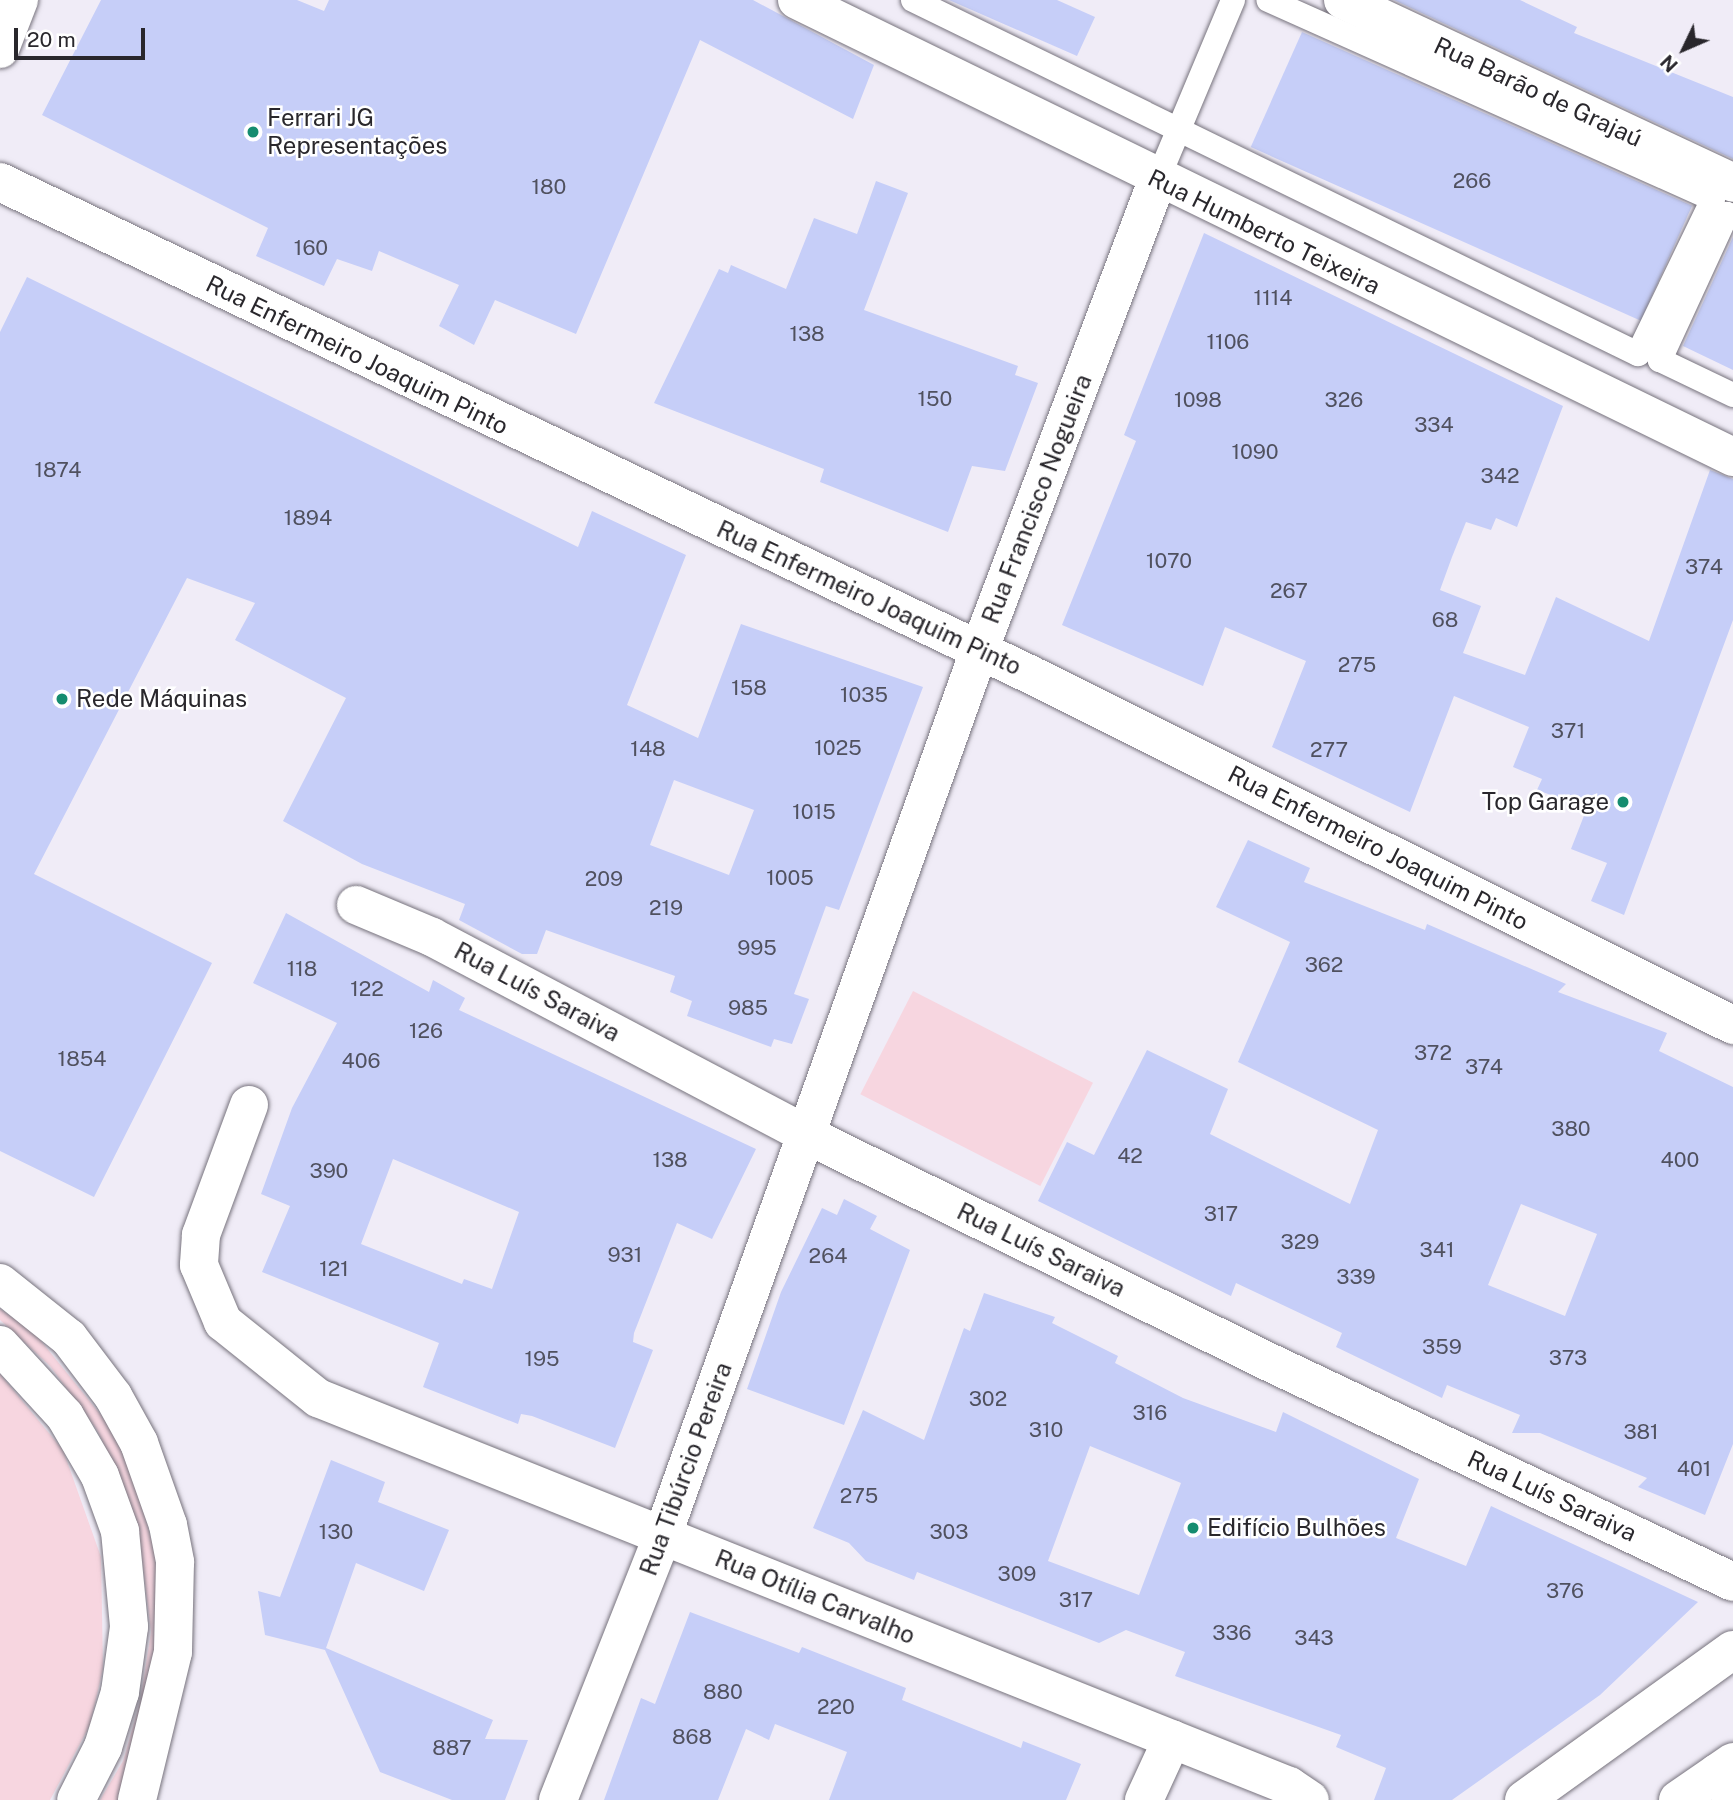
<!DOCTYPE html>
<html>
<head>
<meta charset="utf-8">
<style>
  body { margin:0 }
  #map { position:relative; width:1733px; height:1800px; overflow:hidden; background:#f0ecf7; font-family:"Public Sans",sans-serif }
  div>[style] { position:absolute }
  .green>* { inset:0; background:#f7d6e0; transform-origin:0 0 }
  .building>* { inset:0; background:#c6cef8; transform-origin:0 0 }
  .roads { filter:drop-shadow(0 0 2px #77737d) drop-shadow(0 0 2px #77737d) }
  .service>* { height:24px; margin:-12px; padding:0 12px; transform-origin:12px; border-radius:12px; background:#fff }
  .minor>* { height:38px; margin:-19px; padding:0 19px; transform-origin:19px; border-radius:19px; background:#fff }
  .primary>* { height:38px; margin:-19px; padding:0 19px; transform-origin:19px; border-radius:19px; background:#fff }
  .dots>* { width:19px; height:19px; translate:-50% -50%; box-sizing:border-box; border:4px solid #fff; border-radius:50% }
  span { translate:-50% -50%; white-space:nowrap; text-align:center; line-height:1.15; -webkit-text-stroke:5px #fff; paint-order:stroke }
  .number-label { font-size:21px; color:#50515f }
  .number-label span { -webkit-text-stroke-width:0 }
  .street-label { font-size:24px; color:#29272c }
  .poi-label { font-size:24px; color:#29272c }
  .left { translate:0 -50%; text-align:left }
  .right { translate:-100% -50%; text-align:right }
  .north { position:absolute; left:1649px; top:14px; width:70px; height:70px; -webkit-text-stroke:5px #fff; paint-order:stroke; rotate:226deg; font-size:19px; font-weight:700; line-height:28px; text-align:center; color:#29272c }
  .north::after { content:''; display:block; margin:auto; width:24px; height:32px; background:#29272c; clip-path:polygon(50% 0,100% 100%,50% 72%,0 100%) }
  .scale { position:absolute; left:14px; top:28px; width:131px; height:32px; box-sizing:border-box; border:4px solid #29272c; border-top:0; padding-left:9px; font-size:21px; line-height:24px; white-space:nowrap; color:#29272c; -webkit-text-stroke:5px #fff; paint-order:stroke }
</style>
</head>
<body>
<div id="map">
  <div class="green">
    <i style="left:913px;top:991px;width:202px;height:116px;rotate:27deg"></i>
    <i style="clip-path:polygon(0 1309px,33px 1331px,109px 1425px,130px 1464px,154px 1549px,162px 1621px,119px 1800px,100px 1800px,123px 1761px,140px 1702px,151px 1632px,142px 1560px,119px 1477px,97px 1430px,50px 1366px,0 1320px)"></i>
    <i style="clip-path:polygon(0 1374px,63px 1450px,101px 1557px,103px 1669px,90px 1725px,50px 1800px,0 1800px)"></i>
  </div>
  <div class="building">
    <i style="clip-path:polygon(101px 0,297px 0,324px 11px,329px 0,753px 0,874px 65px,853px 119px,700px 40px,576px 334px,495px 300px,474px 345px,439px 326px,459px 285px,379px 251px,372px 271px,337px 259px,324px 286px,256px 256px,268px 228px,42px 115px)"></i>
    <i style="clip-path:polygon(949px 0,1057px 0,1095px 17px,1077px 56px)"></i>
    <i style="clip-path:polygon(1394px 0,1520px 0,1577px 27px,1574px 33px,1733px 97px,1733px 159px)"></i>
    <i style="left:1302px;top:32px;width:427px;height:126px;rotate:24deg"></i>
    <i style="clip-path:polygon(876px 181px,908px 193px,864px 310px,1018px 366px,1015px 375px,1038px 383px,1005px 471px,972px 466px,948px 532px,820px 482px,824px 469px,654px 403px,719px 269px,728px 273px,731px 265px,786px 289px,814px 218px,857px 234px)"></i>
    <i style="clip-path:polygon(1204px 233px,1563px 406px,1517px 527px,1496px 518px,1491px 530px,1466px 522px,1452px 557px,1440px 590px,1481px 606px,1463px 653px,1525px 675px,1556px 597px,1649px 641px,1710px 470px,1733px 479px,1733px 620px,1624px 915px,1591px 901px,1607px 863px,1571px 849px,1587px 808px,1537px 790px,1542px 779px,1513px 767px,1529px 727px,1454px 696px,1410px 812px,1272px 747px,1306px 661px,1225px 627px,1203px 686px,1062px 625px,1136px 441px,1124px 435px)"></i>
    <i style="clip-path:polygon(1733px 237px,1733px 370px,1683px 346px)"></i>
    <i style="clip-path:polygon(evenodd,27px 277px,578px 547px,592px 511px,686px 555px,627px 705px,698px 738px,741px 624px,923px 687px,839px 910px,826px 906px,794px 994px,809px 999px,792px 1044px,774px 1039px,771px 1047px,687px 1016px,692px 1001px,670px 992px,675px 976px,546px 930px,537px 954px,522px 954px,459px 920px,465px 904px,362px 864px,283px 821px,346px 698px,235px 640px,255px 603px,187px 578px,34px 874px,212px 963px,94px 1197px,0 1151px,0 332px,27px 277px,674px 780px,754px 810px,729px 875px,650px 845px,674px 780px)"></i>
    <i style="clip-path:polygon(evenodd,1248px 840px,1310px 868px,1304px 882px,1425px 930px,1427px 924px,1566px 984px,1558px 992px,1667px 1033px,1659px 1051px,1733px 1087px,1733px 1444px,1705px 1515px,1638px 1487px,1647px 1478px,1540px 1433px,1512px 1433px,1520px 1415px,1447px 1385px,1442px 1398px,1336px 1347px,1342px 1333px,1236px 1283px,1231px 1296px,1038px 1201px,1067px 1142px,1094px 1155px,1147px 1050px,1228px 1089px,1210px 1134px,1350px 1204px,1378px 1130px,1238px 1062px,1290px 942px,1216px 907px,1248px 840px,1521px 1204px,1597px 1234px,1565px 1316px,1488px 1285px,1521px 1204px)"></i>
    <i style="clip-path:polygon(evenodd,286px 913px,429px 992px,433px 980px,465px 998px,459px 1010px,756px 1149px,712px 1239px,677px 1223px,634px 1333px,633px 1342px,653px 1350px,615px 1448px,532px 1416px,521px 1414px,518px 1424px,423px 1387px,439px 1343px,262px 1272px,290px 1206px,261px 1194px,292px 1108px,337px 1023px,253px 983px,286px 913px,393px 1159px,519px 1212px,492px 1289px,464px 1279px,462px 1284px,361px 1244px,393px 1159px)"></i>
    <i style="clip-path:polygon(844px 1199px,877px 1216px,870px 1229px,910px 1250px,844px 1425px,747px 1389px,781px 1292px,822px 1208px,837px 1215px)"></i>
    <i style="clip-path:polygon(evenodd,984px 1293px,1055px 1317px,1052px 1323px,1118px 1356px,1115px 1363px,1183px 1398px,1276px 1432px,1283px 1412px,1419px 1479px,1396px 1538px,1466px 1566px,1491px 1506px,1698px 1602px,1600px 1695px,1452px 1800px,1374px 1800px,1386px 1768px,1336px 1747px,1341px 1735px,1175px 1676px,1185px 1652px,1126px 1630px,1099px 1643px,917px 1572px,914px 1580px,866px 1561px,849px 1543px,813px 1528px,863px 1410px,924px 1440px,964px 1328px,970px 1331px,984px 1293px,1090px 1446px,1181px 1483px,1139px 1595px,1048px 1561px,1090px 1446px)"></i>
    <i style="clip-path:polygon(331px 1460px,385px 1482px,378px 1502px,449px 1530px,424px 1591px,356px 1563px,326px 1648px,493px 1720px,485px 1739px,528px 1740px,505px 1800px,452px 1800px,380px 1772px,325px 1650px,265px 1635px,258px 1591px,280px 1597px)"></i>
    <i style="clip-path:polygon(690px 1612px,799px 1653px,802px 1647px,906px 1688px,902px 1700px,1021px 1748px,1023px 1741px,1081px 1764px,1066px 1800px,829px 1800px,847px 1752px,775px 1724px,769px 1740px,746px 1729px,718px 1800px,604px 1800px,641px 1698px,655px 1704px)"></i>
  </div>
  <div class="roads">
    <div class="service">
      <i style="left:913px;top:0;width:807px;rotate:26.03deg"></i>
      <i style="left:1638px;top:354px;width:172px;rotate:-64.2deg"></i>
      <i style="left:1713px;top:199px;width:487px;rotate:-155.9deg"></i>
      <i style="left:1157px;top:181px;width:196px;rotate:-67.2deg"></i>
      <i style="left:1733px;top:217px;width:7px;rotate:-153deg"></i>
      <i style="left:1727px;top:214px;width:161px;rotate:114.7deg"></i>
      <i style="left:1660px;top:360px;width:81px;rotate:25.6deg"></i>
    </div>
    <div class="minor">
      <i style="left:797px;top:0;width:1042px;rotate:26.02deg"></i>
      <i style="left:1343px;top:0;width:431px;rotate:25.1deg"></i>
      <i style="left:0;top:182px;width:1141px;rotate:25.55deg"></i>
      <i style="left:1029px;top:674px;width:787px;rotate:26.5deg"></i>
      <i style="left:356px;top:905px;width:82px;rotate:22.8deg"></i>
      <i style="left:432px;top:937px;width:424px;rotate:27.8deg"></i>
      <i style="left:807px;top:1135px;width:517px;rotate:26.17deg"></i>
      <i style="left:1271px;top:1363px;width:511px;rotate:25.36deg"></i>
      <i style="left:249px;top:1105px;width:139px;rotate:110.3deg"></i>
      <i style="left:201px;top:1235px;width:30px;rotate:94deg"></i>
      <i style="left:199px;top:1265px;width:62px;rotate:67.2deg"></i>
      <i style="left:223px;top:1322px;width:122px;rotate:38.7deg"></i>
      <i style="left:318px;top:1398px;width:1046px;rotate:21.78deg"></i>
      <i style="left:1289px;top:1786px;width:25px;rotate:34deg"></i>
      <i style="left:1717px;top:1773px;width:30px;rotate:57deg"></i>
      <i style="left:558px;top:1800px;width:283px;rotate:-68.4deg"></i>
      <i style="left:662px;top:1537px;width:941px;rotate:-70.31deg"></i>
      <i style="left:979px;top:651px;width:503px;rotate:-69.26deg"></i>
      <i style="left:1144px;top:1800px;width:67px;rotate:-65.3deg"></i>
    </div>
    <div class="primary">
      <i style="left:0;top:49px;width:53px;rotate:-68.8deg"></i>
      <i style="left:0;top:1283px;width:88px;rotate:38.6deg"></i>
      <i style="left:69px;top:1338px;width:73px;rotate:52.8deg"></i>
      <i style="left:113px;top:1396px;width:54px;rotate:61deg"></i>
      <i style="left:139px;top:1443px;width:87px;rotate:70.5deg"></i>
      <i style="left:168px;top:1525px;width:38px;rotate:79deg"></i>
      <i style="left:175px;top:1562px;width:90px;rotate:91.3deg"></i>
      <i style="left:173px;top:1652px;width:152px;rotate:103.7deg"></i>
      <i style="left:0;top:1345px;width:96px;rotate:47.5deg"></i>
      <i style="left:65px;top:1416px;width:69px;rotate:59.7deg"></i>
      <i style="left:100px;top:1476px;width:59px;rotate:70deg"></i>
      <i style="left:120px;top:1531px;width:96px;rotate:84.6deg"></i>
      <i style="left:129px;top:1627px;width:66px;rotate:97.9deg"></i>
      <i style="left:120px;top:1692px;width:58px;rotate:107.2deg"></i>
      <i style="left:103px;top:1747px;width:59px;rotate:117deg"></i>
      <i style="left:1524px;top:1800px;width:257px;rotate:-35.7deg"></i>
      <i style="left:1678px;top:1800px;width:67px;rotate:-34.6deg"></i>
    </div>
  </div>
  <div class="dots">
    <i style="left:253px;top:132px;background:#158c6f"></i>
    <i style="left:62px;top:699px;background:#158c6f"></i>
    <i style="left:1623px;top:802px;background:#158c6f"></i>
    <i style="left:1193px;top:1528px;background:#158c6f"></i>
  </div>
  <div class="number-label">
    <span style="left:1472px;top:181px">266</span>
    <span style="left:549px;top:187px">180</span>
    <span style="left:311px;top:248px">160</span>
    <span style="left:1273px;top:298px">1114</span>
    <span style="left:807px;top:334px">138</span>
    <span style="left:1228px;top:342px">1106</span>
    <span style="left:935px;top:399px">150</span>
    <span style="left:1198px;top:400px">1098</span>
    <span style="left:1344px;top:400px">326</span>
    <span style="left:1434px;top:425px">334</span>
    <span style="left:1255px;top:452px">1090</span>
    <span style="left:58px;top:470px">1874</span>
    <span style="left:1500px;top:476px">342</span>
    <span style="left:308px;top:518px">1894</span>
    <span style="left:1169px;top:561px">1070</span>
    <span style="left:1704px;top:567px">374</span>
    <span style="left:1289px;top:591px">267</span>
    <span style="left:1445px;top:620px">68</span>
    <span style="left:1357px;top:665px">275</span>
    <span style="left:749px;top:688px">158</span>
    <span style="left:864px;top:695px">1035</span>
    <span style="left:1568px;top:731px">371</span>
    <span style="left:838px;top:748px">1025</span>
    <span style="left:648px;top:749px">148</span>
    <span style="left:1329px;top:750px">277</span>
    <span style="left:814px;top:812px">1015</span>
    <span style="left:790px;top:878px">1005</span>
    <span style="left:604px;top:879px">209</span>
    <span style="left:666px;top:908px">219</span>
    <span style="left:757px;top:948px">995</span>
    <span style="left:1324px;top:965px">362</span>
    <span style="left:302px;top:969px">118</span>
    <span style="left:367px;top:989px">122</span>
    <span style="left:748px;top:1008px">985</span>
    <span style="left:426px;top:1031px">126</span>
    <span style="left:1433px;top:1053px">372</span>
    <span style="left:82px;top:1059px">1854</span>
    <span style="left:361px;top:1061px">406</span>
    <span style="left:1484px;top:1067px">374</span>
    <span style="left:1571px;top:1129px">380</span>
    <span style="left:1130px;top:1156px">42</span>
    <span style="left:670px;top:1160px">138</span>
    <span style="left:1680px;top:1160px">400</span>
    <span style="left:329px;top:1171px">390</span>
    <span style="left:1221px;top:1214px">317</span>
    <span style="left:1300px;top:1242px">329</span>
    <span style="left:1437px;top:1250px">341</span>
    <span style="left:625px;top:1255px">931</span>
    <span style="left:828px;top:1256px">264</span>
    <span style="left:334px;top:1269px">121</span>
    <span style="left:1356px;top:1277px">339</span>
    <span style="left:1442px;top:1347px">359</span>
    <span style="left:1568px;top:1358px">373</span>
    <span style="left:542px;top:1359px">195</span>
    <span style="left:988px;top:1399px">302</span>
    <span style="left:1150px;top:1413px">316</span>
    <span style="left:1046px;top:1430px">310</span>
    <span style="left:1641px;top:1432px">381</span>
    <span style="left:1694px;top:1469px">401</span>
    <span style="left:859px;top:1496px">275</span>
    <span style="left:336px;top:1532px">130</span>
    <span style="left:949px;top:1532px">303</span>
    <span style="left:1017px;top:1574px">309</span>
    <span style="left:1565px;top:1591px">376</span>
    <span style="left:1076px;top:1600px">317</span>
    <span style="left:1232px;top:1633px">336</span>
    <span style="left:1314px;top:1638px">343</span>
    <span style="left:723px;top:1692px">880</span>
    <span style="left:836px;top:1707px">220</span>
    <span style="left:692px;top:1737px">868</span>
    <span style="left:452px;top:1748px">887</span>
  </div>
  <div class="street-label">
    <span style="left:1538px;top:92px;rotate:25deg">Rua Barão de Grajaú</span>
    <span style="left:1264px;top:232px;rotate:26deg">Rua Humberto Teixeira</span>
    <span style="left:357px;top:355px;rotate:26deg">Rua Enfermeiro Joaquim Pinto</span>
    <span style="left:1037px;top:499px;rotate:-69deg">Rua Francisco Nogueira</span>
    <span style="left:869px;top:598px;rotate:25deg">Rua Enfermeiro Joaquim Pinto</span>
    <span style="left:1378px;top:848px;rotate:27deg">Rua Enfermeiro Joaquim Pinto</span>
    <span style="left:537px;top:992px;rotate:28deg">Rua Luís Saraiva</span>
    <span style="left:1041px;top:1250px;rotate:26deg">Rua Luís Saraiva</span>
    <span style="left:686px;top:1469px;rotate:-70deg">Rua Tibúrcio Pereira</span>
    <span style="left:1552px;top:1496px;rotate:25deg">Rua Luís Saraiva</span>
    <span style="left:815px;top:1597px;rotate:22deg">Rua Otília Carvalho</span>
  </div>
  <div class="poi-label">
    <span class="left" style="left:267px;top:132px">Ferrari JG<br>Representações</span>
    <span class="left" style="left:76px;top:699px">Rede Máquinas</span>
    <span class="right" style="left:1609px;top:802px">Top Garage</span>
    <span class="left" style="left:1207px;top:1528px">Edifício Bulhões</span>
  </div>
  <div class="north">N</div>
  <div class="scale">20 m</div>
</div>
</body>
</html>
